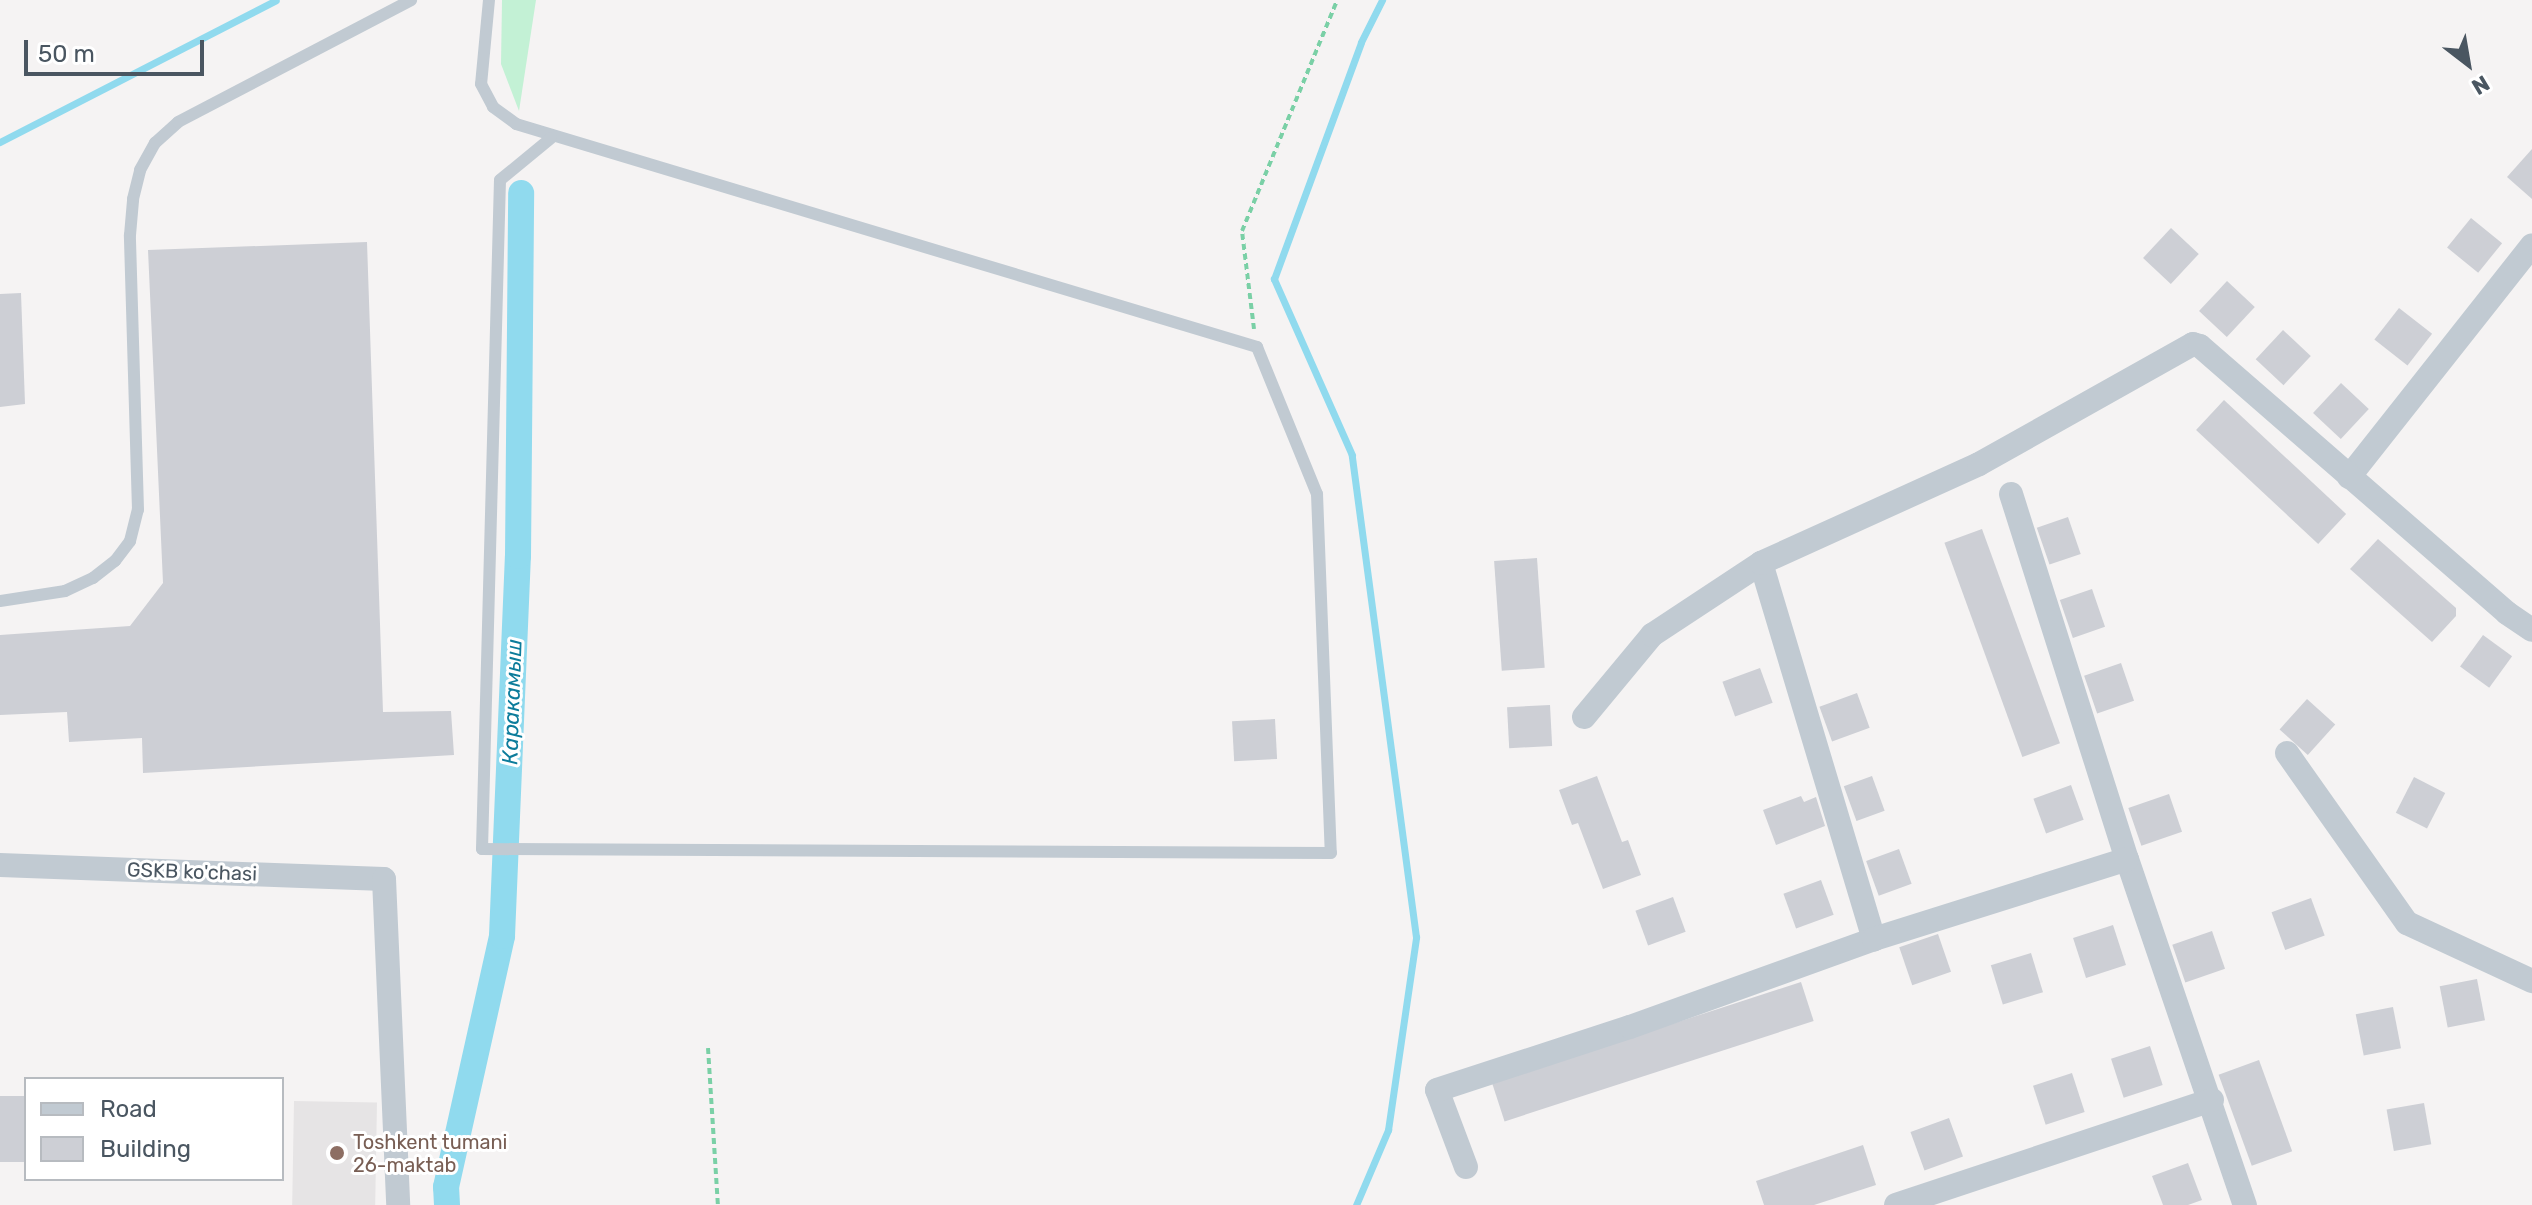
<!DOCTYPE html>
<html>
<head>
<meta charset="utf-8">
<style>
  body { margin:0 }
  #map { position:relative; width:2532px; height:1205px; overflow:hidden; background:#f5f3f3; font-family:Rubik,sans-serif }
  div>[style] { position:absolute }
  .education>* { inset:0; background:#e6e4e5; transform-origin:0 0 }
  .green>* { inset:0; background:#c3f1d5 }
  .stream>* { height:7px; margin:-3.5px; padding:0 3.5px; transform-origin:3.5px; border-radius:3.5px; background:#90daee }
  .canal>* { height:26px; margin:-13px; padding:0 13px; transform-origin:13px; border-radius:13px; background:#90daee }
  .building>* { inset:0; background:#cdcfd5; transform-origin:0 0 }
  .path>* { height:4px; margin-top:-2px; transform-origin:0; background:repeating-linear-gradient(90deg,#7ad0a6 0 6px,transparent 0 10px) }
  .lane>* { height:12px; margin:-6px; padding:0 6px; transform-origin:6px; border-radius:6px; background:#c1cad2 }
  .street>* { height:24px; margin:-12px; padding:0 12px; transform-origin:12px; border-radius:12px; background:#c1cad2 }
  .dots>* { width:22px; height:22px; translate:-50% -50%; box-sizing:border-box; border:4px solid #fff; border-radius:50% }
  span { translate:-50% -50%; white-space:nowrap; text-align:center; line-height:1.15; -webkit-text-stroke:6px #fff; paint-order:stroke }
  .street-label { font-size:20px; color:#4a5661 }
  .education-label { font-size:20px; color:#785e54 }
  .left { translate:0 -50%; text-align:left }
  .water-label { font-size:22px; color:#0c7c9b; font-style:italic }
  .legend { position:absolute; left:24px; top:1077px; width:260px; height:104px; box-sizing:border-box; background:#fff; border:2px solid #b7bbc0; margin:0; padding:10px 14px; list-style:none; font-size:24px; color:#4a5661 }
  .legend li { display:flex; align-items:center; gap:16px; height:40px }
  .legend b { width:40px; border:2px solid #b7bbc0 }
  .north { position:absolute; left:2428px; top:24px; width:80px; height:80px; -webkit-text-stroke:6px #fff; paint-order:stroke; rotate:149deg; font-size:22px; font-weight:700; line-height:32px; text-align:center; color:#4a5661 }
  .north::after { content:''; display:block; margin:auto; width:28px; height:36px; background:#4a5661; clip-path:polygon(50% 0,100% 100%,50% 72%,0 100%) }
  .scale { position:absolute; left:24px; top:40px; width:180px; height:36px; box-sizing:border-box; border:4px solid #4a5661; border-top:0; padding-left:10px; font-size:24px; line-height:28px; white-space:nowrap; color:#4a5661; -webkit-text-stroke:6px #fff; paint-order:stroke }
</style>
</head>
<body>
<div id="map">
  <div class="education">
    <i style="left:294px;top:1101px;width:83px;height:104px;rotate:1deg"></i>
  </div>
  <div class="green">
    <i style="clip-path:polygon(502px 0,536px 0,519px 111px,501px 64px)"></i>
  </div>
  <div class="stream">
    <i style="left:0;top:142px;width:310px;rotate:-27.2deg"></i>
    <i style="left:1356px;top:1205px;width:82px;rotate:-66.9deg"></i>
    <i style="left:1388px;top:1130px;width:195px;rotate:-81.7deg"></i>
    <i style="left:1416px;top:937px;width:486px;rotate:-97.6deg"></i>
    <i style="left:1352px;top:455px;width:193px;rotate:-113.9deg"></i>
    <i style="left:1274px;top:279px;width:252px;rotate:-69.8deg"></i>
    <i style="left:1361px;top:42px;width:47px;rotate:-63.4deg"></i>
  </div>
  <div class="canal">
    <i style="left:447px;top:1205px;width:18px;rotate:-93deg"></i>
    <i style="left:446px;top:1187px;width:257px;rotate:-77.4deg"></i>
    <i style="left:502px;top:936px;width:380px;rotate:-87.6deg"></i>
    <i style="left:518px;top:556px;width:363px;rotate:-89.5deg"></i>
  </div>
  <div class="building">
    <i style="clip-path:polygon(2532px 149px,2532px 199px,2507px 177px)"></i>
    <i style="left:2471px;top:218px;width:40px;height:38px;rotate:39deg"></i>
    <i style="left:2171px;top:228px;width:38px;height:41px;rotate:43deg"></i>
    <i style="clip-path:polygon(367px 242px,383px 712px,451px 711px,454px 755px,143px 773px,142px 738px,69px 742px,67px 712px,0 715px,0 635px,130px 626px,163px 583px,148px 250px)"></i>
    <i style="left:2227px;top:281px;width:38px;height:41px;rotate:43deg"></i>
    <i style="clip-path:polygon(21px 293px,25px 404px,0 407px,0 294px)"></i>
    <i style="left:2399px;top:308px;width:42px;height:40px;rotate:38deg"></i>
    <i style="left:2283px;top:330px;width:38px;height:40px;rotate:43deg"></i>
    <i style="left:2341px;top:383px;width:38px;height:41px;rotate:43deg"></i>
    <i style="left:2224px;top:400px;width:167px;height:41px;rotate:43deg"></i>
    <i style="left:2068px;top:517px;width:39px;height:33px;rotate:71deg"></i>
    <i style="left:1982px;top:529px;width:228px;height:40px;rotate:70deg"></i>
    <i style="clip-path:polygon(2378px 539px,2456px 608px,2456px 616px,2432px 642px,2350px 569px)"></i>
    <i style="left:1537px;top:558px;width:110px;height:43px;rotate:86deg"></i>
    <i style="left:2092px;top:589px;width:40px;height:34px;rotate:71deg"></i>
    <i style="left:2483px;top:635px;width:36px;height:39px;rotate:36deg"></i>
    <i style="left:2121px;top:663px;width:40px;height:39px;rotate:71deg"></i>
    <i style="left:1760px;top:668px;width:37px;height:40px;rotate:70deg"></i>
    <i style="left:1857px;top:693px;width:37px;height:40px;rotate:70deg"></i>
    <i style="left:2307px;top:699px;width:38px;height:41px;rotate:42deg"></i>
    <i style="left:1550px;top:705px;width:41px;height:43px;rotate:87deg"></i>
    <i style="left:1275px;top:719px;width:40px;height:43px;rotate:87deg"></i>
    <i style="clip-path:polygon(1597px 776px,1622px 842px,1628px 840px,1641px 875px,1603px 889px,1578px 823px,1572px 825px,1559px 790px)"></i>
    <i style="left:1872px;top:776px;width:37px;height:30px;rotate:70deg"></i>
    <i style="left:2414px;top:777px;width:35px;height:40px;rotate:27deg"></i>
    <i style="left:2071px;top:785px;width:37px;height:40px;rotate:70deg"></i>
    <i style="left:2169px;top:794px;width:40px;height:43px;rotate:71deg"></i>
    <i style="clip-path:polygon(1801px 796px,1804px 802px,1816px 797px,1825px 826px,1776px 845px,1763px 810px)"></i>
    <i style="left:1899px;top:849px;width:37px;height:35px;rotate:70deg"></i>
    <i style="left:1821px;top:880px;width:37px;height:40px;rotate:70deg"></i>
    <i style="left:1673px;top:897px;width:37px;height:40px;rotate:70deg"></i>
    <i style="left:2311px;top:898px;width:40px;height:42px;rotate:70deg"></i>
    <i style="left:2113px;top:925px;width:42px;height:42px;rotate:72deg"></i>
    <i style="left:2212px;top:931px;width:40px;height:42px;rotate:71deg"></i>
    <i style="left:1938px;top:934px;width:40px;height:41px;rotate:71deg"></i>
    <i style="left:2031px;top:953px;width:41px;height:42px;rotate:73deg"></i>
    <i style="left:2477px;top:979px;width:42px;height:38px;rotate:79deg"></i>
    <i style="left:1801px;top:982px;width:41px;height:325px;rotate:72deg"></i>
    <i style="left:2393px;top:1007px;width:42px;height:38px;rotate:79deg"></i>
    <i style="left:2150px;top:1046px;width:41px;height:41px;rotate:72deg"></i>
    <i style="left:2259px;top:1060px;width:97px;height:43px;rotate:70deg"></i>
    <i style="left:2072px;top:1073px;width:41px;height:41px;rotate:72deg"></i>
    <i style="left:0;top:1096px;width:26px;height:66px"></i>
    <i style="left:2424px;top:1103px;width:42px;height:38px;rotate:80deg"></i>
    <i style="left:1949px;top:1118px;width:41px;height:41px;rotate:70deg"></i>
    <i style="clip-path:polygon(1863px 1145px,1876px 1185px,1814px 1205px,1764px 1205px,1756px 1181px)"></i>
    <i style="clip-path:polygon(2188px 1163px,2202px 1200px,2188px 1205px,2163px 1205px,2152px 1176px)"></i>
  </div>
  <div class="path">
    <i style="left:1254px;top:329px;width:99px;rotate:-97deg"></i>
    <i style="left:1242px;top:231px;width:250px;rotate:-67.6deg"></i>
    <i style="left:708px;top:1048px;width:157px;rotate:86.4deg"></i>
  </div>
  <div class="lane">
    <i style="left:489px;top:0;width:84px;rotate:95.4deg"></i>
    <i style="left:481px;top:84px;width:26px;rotate:62deg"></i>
    <i style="left:493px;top:107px;width:29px;rotate:36deg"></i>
    <i style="left:516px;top:124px;width:774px;rotate:16.75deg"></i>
    <i style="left:1257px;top:347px;width:159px;rotate:67.8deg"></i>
    <i style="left:1317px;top:494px;width:359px;rotate:87.8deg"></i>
    <i style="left:1331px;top:853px;width:849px;rotate:-179.73deg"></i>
    <i style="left:482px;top:849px;width:669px;rotate:-88.46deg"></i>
    <i style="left:500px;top:180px;width:66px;rotate:-39.5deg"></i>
    <i style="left:0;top:601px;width:66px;rotate:-8.7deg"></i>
    <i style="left:65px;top:591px;width:31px;rotate:-25deg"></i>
    <i style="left:93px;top:578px;width:28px;rotate:-38deg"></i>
    <i style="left:115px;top:561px;width:25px;rotate:-53deg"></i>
    <i style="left:130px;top:541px;width:32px;rotate:-76deg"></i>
    <i style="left:138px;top:510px;width:275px;rotate:-91.7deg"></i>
    <i style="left:130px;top:235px;width:36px;rotate:-85deg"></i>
    <i style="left:133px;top:199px;width:30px;rotate:-76deg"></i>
    <i style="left:140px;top:170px;width:31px;rotate:-61deg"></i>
    <i style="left:155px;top:143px;width:31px;rotate:-42deg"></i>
    <i style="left:178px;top:122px;width:263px;rotate:-27.6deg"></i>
  </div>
  <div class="street">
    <i style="left:2349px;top:477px;width:295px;rotate:-51.7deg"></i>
    <i style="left:2011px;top:494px;width:383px;rotate:72.4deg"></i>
    <i style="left:2127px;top:859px;width:366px;rotate:71.2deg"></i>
    <i style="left:1761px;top:563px;width:393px;rotate:73.3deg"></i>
    <i style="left:1584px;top:717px;width:107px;rotate:-50.3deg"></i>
    <i style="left:1652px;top:635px;width:131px;rotate:-33.4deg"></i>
    <i style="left:1761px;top:563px;width:239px;rotate:-24.4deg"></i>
    <i style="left:1979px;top:464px;width:245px;rotate:-29.3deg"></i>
    <i style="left:2193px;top:344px;width:7px;rotate:16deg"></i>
    <i style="left:2200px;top:346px;width:407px;rotate:41deg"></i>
    <i style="left:2507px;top:613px;width:30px;rotate:34deg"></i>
    <i style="left:2287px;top:753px;width:208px;rotate:54.8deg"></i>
    <i style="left:2407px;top:923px;width:138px;rotate:24.9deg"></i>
    <i style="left:0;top:865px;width:384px;rotate:2.1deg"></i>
    <i style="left:384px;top:879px;width:326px;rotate:87.5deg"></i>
    <i style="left:1466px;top:1167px;width:82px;rotate:-110.6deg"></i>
    <i style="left:1437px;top:1090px;width:203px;rotate:-18.1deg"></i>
    <i style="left:1630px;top:1027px;width:259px;rotate:-19.8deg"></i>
    <i style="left:1874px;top:939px;width:265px;rotate:-17.5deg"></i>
    <i style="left:1896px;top:1205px;width:333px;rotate:-18.4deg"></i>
  </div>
  <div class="dots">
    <i style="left:337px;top:1153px;background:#8d6e63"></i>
  </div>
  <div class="street-label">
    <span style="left:192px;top:872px;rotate:2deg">GSKB ko'chasi</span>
  </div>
  <div class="education-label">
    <span class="left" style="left:353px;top:1154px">Toshkent tumani<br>26-maktab</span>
  </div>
  <div class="water-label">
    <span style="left:512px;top:702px;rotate:-88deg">Каракамыш</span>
  </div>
  <ul class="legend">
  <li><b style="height:10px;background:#c1cad2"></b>Road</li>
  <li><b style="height:22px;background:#cdcfd5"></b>Building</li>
  </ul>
  <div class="north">N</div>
  <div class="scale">50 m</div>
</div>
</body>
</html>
